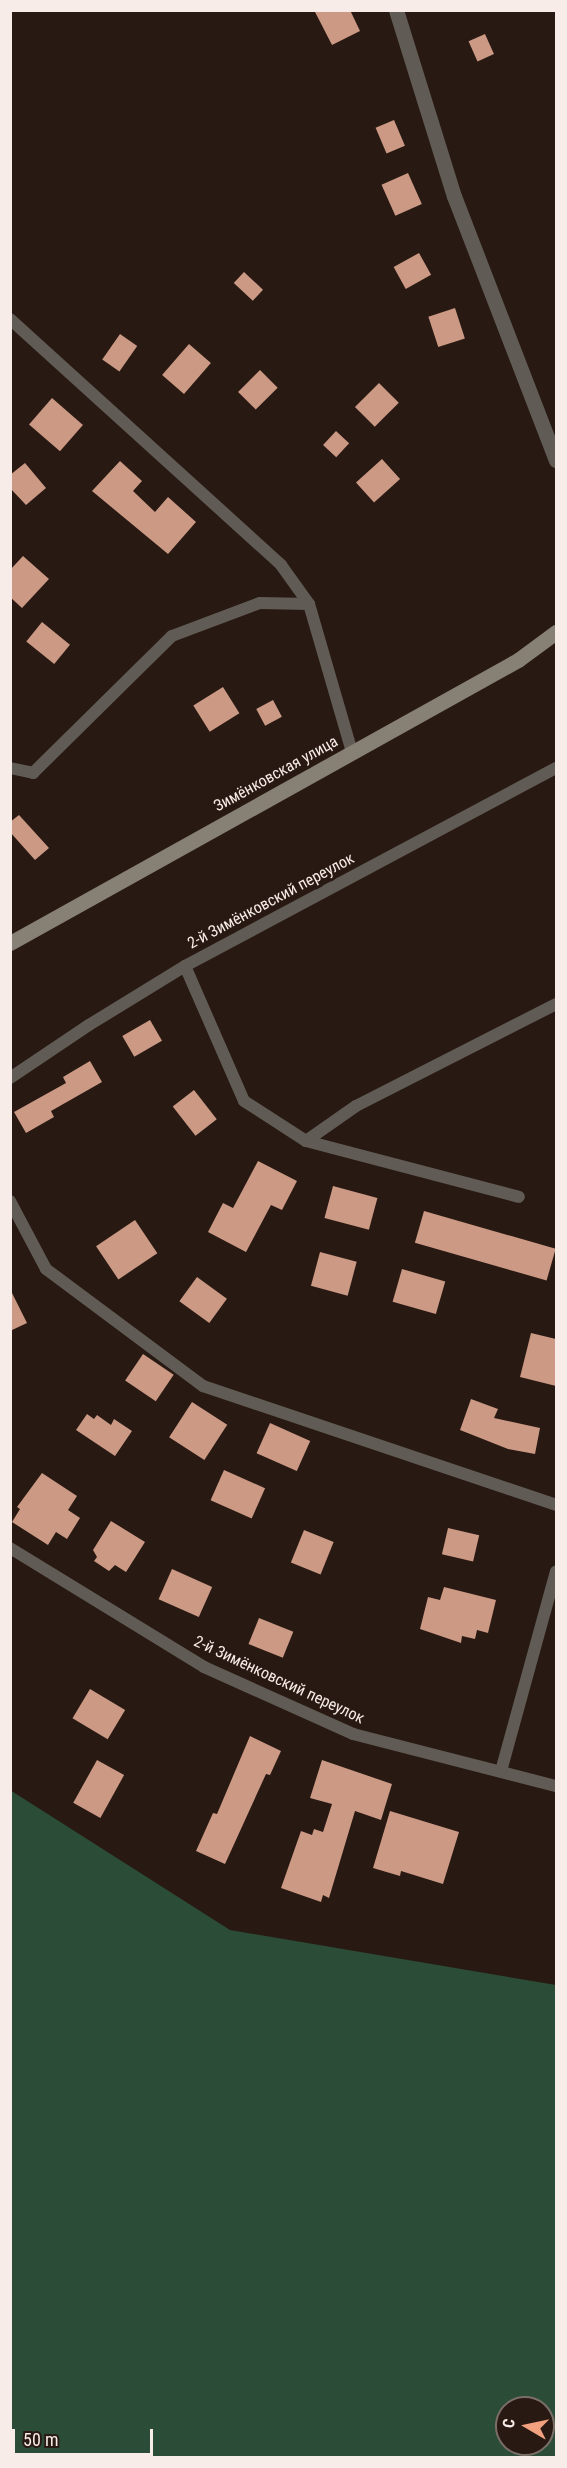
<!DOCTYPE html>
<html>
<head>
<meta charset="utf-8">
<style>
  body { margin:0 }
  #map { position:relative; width:567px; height:2468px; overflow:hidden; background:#291913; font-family:"Roboto Condensed",sans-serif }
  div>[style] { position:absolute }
  .green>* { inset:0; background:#2b4d37 }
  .building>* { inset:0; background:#cb9984; transform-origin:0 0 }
  .service>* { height:12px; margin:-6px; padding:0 6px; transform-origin:6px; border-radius:6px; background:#605c55 }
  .minor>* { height:15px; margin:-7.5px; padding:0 7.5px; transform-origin:7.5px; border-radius:7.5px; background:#605c55 }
  .secondary>* { height:15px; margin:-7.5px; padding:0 7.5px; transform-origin:7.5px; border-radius:7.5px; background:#878074 }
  span { translate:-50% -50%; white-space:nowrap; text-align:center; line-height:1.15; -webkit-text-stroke:6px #291913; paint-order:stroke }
  .street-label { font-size:16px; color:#f7ece7 }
  .frame { position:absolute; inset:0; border:12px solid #f7ece7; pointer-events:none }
  .north { position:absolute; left:495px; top:2396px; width:60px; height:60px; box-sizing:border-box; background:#291913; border:2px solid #7b6d68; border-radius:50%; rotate:279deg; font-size:16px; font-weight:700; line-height:24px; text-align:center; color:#f7ece7 }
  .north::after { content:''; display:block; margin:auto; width:21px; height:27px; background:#f2a17e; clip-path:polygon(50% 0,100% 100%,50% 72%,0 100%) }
  .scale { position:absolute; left:12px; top:2429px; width:141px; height:27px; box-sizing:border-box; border:3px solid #f7ece7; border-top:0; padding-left:8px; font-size:18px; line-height:21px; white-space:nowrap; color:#f7ece7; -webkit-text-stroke:4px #291913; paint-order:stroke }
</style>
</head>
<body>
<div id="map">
  <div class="green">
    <i style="clip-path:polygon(evenodd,10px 1790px,230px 1930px,556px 1985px,556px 2457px,11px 2457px,10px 1790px,507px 2408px,543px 2408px,543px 2444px,507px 2444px,507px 2408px)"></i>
  </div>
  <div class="building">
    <i style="clip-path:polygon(314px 10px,350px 10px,360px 31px,332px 45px)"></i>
    <i style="left:485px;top:34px;width:22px;height:18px;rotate:66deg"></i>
    <i style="left:394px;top:120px;width:28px;height:20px;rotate:67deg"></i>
    <i style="left:408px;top:173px;width:34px;height:29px;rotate:66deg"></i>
    <i style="left:419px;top:253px;width:25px;height:29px;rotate:61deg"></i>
    <i style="left:244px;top:272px;width:26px;height:15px;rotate:43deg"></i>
    <i style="left:455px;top:308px;width:32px;height:28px;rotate:72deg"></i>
    <i style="left:120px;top:334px;width:21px;height:31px;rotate:35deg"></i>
    <i style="left:189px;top:344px;width:29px;height:41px;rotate:41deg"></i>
    <i style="left:260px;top:370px;width:25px;height:31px;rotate:45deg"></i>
    <i style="left:379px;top:383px;width:28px;height:34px;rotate:45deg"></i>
    <i style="left:52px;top:398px;width:41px;height:35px;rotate:41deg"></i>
    <i style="left:336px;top:431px;width:18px;height:19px;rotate:43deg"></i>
    <i style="left:382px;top:459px;width:27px;height:35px;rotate:48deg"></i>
    <i style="clip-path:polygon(120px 461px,142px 481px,133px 491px,155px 512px,168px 497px,196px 522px,168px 554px,92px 491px)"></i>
    <i style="clip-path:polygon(25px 463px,46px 488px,26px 505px,10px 488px,10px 475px)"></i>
    <i style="clip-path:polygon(23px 556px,49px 579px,22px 608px,10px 597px,10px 570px)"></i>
    <i style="left:42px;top:622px;width:36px;height:25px;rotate:39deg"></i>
    <i style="left:223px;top:687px;width:31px;height:35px;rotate:58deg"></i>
    <i style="left:273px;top:700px;width:19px;height:19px;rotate:62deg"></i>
    <i style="clip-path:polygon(19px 815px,49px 848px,35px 860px,10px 832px,10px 822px)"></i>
    <i style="left:150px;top:1020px;width:24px;height:32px;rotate:60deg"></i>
    <i style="clip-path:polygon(90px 1061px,102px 1082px,51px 1111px,54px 1117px,26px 1133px,14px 1112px,66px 1083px,63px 1077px)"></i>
    <i style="left:194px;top:1090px;width:37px;height:27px;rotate:52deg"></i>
    <i style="clip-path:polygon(258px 1161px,297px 1181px,282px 1210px,271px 1205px,246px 1252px,208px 1232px,223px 1203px,233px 1208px)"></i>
    <i style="left:333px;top:1186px;width:46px;height:33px;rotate:15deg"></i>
    <i style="left:424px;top:1211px;width:137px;height:33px;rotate:16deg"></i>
    <i style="left:135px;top:1220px;width:40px;height:47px;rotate:56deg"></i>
    <i style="left:320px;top:1252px;width:38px;height:35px;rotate:15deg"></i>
    <i style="left:402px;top:1269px;width:45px;height:34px;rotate:16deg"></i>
    <i style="left:197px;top:1277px;width:37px;height:30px;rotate:36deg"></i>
    <i style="clip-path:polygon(10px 1289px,27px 1323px,10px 1331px)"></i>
    <i style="clip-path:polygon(531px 1333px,556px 1339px,556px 1386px,520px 1377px)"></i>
    <i style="left:143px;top:1354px;width:37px;height:32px;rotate:34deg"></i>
    <i style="clip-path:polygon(471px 1399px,498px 1409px,494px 1418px,540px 1428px,535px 1454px,508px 1449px,460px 1430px)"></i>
    <i style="left:192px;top:1402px;width:42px;height:42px;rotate:33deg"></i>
    <i style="clip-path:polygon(87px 1414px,94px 1419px,97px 1415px,111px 1425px,114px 1419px,132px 1431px,115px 1456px,76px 1430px)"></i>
    <i style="left:270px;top:1423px;width:44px;height:33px;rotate:24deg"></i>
    <i style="left:224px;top:1470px;width:45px;height:33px;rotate:24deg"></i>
    <i style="clip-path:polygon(42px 1473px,77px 1496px,68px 1510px,80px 1518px,67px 1539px,56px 1532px,48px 1545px,12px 1522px,20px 1509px,17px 1507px)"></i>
    <i style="clip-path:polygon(111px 1521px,145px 1542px,126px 1572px,115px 1565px,109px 1571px,94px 1561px,97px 1557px,93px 1550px)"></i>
    <i style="left:448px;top:1528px;width:32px;height:27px;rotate:13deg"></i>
    <i style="left:304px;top:1530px;width:32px;height:35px;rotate:22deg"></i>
    <i style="left:172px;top:1569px;width:44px;height:33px;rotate:24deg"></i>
    <i style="clip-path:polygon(444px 1587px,496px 1600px,488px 1633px,477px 1630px,475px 1639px,462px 1636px,461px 1643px,420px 1629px,428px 1597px,440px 1600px)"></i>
    <i style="left:259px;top:1618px;width:37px;height:28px;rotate:22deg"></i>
    <i style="left:90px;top:1689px;width:41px;height:34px;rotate:31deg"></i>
    <i style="clip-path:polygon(250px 1736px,281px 1751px,270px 1775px,266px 1774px,225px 1864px,196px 1851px,213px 1813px,217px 1814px)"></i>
    <i style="left:97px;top:1760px;width:31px;height:49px;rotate:29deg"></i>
    <i style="clip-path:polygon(322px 1760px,392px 1784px,381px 1820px,355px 1811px,329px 1898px,323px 1895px,321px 1902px,281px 1888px,301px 1831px,312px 1835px,314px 1829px,323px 1832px,332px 1804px,310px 1798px)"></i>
    <i style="clip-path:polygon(390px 1811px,459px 1832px,443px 1884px,401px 1871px,400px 1876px,373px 1868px)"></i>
  </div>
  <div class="service">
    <i style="left:10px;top:319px;width:366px;rotate:42.2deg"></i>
    <i style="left:281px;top:565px;width:48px;rotate:54.3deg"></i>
    <i style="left:309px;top:604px;width:154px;rotate:73.8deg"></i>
    <i style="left:10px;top:768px;width:24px;rotate:12deg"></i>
    <i style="left:33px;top:773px;width:195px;rotate:-44.6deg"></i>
    <i style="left:172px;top:636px;width:94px;rotate:-20.6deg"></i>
    <i style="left:260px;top:603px;width:49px;rotate:1.2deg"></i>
    <i style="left:185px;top:966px;width:147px;rotate:66.4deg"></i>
    <i style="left:244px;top:1101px;width:74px;rotate:32.8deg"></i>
    <i style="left:306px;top:1141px;width:61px;rotate:-35deg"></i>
    <i style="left:356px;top:1106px;width:225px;rotate:-27deg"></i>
    <i style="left:10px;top:1078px;width:95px;rotate:-33.9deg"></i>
    <i style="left:89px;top:1025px;width:113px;rotate:-31.6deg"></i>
    <i style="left:185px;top:966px;width:421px;rotate:-28.1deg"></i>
    <i style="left:306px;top:1141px;width:220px;rotate:14.7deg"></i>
    <i style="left:10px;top:1201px;width:77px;rotate:62.1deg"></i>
    <i style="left:46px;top:1269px;width:196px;rotate:36.7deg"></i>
    <i style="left:203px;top:1386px;width:373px;rotate:18.6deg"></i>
    <i style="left:10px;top:1548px;width:228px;rotate:31.5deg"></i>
    <i style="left:204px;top:1667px;width:163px;rotate:24.2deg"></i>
    <i style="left:353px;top:1734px;width:210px;rotate:14.4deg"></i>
    <i style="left:501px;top:1771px;width:207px;rotate:-74.6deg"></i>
  </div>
  <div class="minor">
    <i style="left:396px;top:10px;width:195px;rotate:72.7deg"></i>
    <i style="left:454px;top:196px;width:283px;rotate:68.9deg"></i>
  </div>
  <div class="secondary">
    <i style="left:10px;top:943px;width:582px;rotate:-29.12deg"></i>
    <i style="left:518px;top:660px;width:47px;rotate:-36.4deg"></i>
  </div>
  <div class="street-label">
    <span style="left:276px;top:774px;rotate:-29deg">Зимёнковская улица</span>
    <span style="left:271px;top:901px;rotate:-28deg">2-й Зимёнковский переулок</span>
    <span style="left:279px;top:1680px;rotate:25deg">2-й Зимёнковский переулок</span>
  </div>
  <div class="frame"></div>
  <div class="north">С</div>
  <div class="scale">50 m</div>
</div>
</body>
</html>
